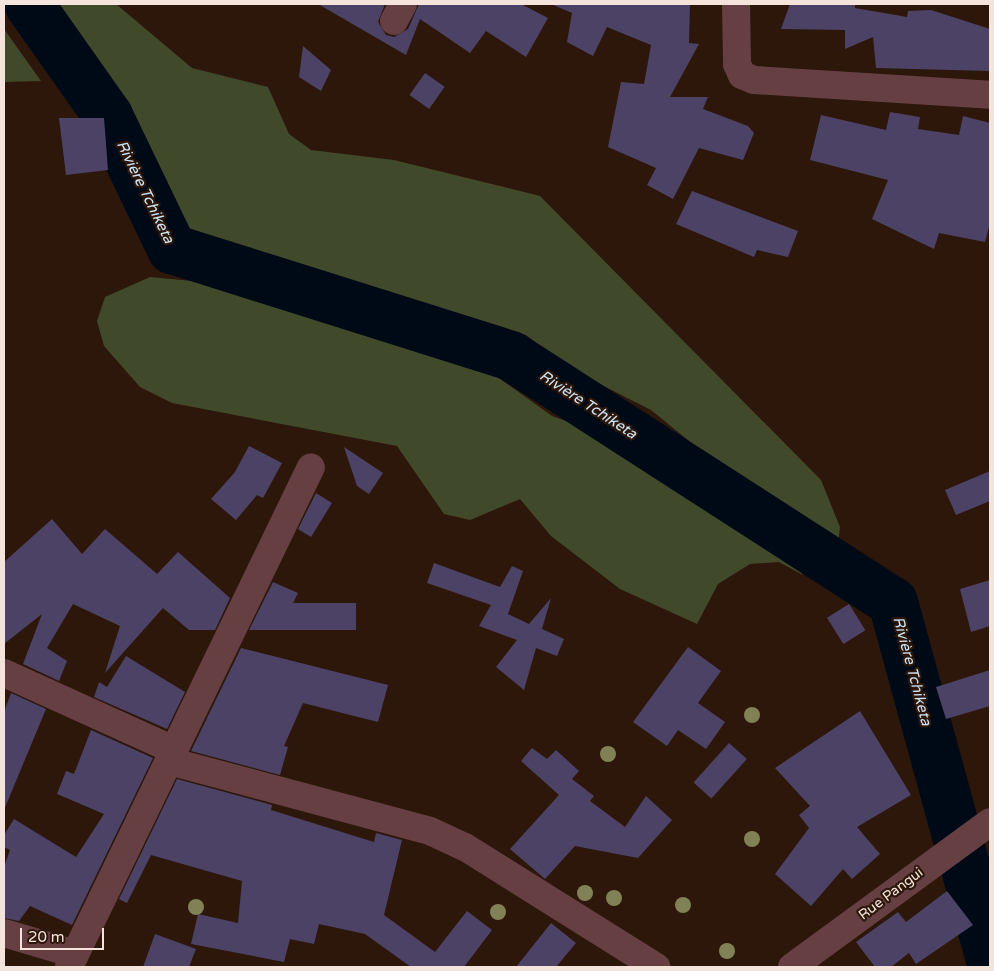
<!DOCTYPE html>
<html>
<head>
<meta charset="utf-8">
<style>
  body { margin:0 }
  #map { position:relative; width:994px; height:971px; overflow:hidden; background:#2d170b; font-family:"Varela Round",sans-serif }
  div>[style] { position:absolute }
  .green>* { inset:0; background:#41492b }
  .river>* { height:50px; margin:-25px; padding:0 25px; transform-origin:25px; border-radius:25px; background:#000a16 }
  .building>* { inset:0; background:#4b4266; transform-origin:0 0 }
  .street>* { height:28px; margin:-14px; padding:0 14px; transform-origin:14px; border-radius:14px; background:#663f43 }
  .trees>* { width:16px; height:16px; margin:-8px; border-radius:50%; background:#818156 }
  span { translate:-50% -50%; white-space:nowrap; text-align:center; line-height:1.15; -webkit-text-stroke:4.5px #2d170b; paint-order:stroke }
  .street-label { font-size:14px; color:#f4e4dc }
  .water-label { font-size:15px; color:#cce5f7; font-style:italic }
  .frame { position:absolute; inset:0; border:5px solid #f4e4dc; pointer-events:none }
  .scale { position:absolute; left:20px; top:928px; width:84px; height:22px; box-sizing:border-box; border:2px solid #f4e4dc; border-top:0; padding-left:6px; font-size:15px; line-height:18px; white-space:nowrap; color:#f4e4dc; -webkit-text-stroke:4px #2d170b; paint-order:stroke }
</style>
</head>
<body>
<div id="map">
  <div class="green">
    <i style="clip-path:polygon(33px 4px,116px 4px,192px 68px,268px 87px,289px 134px,311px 150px,394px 160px,540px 196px,821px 480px,840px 527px,838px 545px,764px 502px,651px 410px,568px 368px,526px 335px,181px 228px,94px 81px,42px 29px)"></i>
    <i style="clip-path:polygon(4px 29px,41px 81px,4px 82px)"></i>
    <i style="clip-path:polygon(150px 277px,224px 284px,475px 361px,552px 416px,636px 446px,787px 553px,803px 575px,779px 562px,750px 564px,718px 584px,697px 624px,620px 589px,551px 536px,520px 499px,470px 520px,444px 514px,397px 446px,172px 403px,140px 387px,104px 346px,97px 321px,105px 297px)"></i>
    <i style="clip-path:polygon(990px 860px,990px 932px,984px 869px)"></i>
  </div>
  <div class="river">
    <i style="left:29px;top:4px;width:137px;rotate:54.8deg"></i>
    <i style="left:108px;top:116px;width:148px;rotate:64.3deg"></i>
    <i style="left:172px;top:249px;width:355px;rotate:17.5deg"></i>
    <i style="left:511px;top:356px;width:454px;rotate:32.8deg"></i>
    <i style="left:893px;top:602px;width:368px;rotate:74.7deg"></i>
  </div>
  <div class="building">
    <i style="clip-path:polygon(318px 4px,385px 4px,378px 22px,386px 35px,394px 37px,408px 29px,419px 4px,521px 4px,548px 18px,526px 57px,486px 31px,470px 53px,420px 19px,406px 55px)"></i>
    <i style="clip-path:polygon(551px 4px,690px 4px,689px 43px,699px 44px,670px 97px,708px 97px,703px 109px,748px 126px,754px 133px,743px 160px,699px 148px,673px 199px,647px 185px,656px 168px,608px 147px,621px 82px,644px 84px,651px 45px,607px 27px,593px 56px,567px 42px,572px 13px)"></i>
    <i style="clip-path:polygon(790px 4px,855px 4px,855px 8px,907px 17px,908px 11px,931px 10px,990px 29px,990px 71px,876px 68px,873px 37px,845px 49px,845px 30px,781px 29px)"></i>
    <i style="clip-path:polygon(303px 46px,331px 70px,321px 91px,299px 77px)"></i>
    <i style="left:425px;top:73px;width:24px;height:27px;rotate:35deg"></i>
    <i style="clip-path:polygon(890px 112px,920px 117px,918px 129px,959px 135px,963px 116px,990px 123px,990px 223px,985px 242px,939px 233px,934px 249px,872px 219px,888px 180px,810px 160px,821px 115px,886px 130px)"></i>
    <i style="clip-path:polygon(59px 118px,104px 118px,108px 170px,66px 175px)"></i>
    <i style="clip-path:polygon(692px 191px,798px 231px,788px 257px,757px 250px,754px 257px,676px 224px)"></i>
    <i style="clip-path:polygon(249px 446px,282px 463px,263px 498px,257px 495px,236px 520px,211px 499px,235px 472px)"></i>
    <i style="clip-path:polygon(344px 447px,383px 473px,369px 494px,357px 486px)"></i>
    <i style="clip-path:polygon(990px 471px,990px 501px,956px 515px,945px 490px)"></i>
    <i style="clip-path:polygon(316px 493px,332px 503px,311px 537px,298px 529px)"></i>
    <i style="clip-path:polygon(52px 519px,82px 554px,105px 529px,157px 574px,178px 552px,230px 598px,215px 630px,189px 630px,163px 608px,105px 673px,120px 626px,73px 604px,47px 648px,67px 661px,59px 681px,23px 664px,42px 614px,4px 644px,4px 562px)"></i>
    <i style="clip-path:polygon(434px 563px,500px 587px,512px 566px,523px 571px,508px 614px,529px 624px,551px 598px,542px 629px,564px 639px,557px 656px,536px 648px,524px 690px,496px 667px,517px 640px,479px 626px,491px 605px,427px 583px)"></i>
    <i style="clip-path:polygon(990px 580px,990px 626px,971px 632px,960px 589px)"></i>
    <i style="clip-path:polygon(273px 582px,298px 593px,293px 603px,356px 603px,356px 630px,249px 630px)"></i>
    <i style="left:849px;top:604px;width:31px;height:26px;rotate:58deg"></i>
    <i style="clip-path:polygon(688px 647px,721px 671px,698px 703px,725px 722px,706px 749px,678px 730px,667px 746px,633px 722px)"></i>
    <i style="clip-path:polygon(241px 648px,388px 685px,378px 722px,303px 703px,284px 746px,288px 747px,280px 775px,191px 751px)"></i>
    <i style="clip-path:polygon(126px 656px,185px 692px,167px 729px,94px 697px,99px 682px,107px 687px)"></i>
    <i style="clip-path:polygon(990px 670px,990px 706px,946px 719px,936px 687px)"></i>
    <i style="clip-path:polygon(11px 693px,46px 709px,4px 810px,4px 712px)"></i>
    <i style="clip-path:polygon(860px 711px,911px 795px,857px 827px,880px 854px,852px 879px,843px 869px,811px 906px,775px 874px,809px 828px,799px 815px,810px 806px,775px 768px)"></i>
    <i style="clip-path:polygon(91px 730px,153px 758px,72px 925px,30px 906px,19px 921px,4px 918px,4px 867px,10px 850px,4px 847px,4px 835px,14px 819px,76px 857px,104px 814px,57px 794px,66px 771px,74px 774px)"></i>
    <i style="left:729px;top:743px;width:24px;height:53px;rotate:42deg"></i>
    <i style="clip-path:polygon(532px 748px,547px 759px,556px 750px,579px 771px,572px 779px,594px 796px,590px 801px,625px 827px,646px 796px,672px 820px,638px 858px,575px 846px,545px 879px,510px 849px,559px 795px,521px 761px)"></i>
    <i style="clip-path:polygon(177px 779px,272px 805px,271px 810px,374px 842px,376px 833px,402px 840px,384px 915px,435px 952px,467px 911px,492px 930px,464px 967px,411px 967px,365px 934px,319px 924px,314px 944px,290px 939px,284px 962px,191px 944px,198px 914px,238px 923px,242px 881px,151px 855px,127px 903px,119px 899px)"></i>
    <i style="clip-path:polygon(947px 891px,973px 925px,916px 964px,909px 953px,891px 967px,875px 967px,856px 942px,898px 912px,906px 922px)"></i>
    <i style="clip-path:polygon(551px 923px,576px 943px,556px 967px,516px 967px)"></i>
    <i style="clip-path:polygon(155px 934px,196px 949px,189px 967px,143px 967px)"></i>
  </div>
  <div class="street">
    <i style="left:736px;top:4px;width:60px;rotate:89deg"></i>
    <i style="left:737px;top:64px;width:12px;rotate:66deg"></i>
    <i style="left:742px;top:75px;width:13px;rotate:23deg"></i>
    <i style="left:754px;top:80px;width:236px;rotate:3.6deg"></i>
    <i style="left:394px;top:21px;width:19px;rotate:-62deg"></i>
    <i style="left:4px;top:673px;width:187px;rotate:24.4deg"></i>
    <i style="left:169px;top:761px;width:270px;rotate:15deg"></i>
    <i style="left:430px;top:831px;width:38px;rotate:25deg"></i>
    <i style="left:465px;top:847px;width:226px;rotate:32.1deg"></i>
    <i style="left:4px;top:933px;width:74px;rotate:16.5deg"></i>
    <i style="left:69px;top:967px;width:555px;rotate:-64.17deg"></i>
    <i style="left:792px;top:967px;width:245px;rotate:-36.2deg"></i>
  </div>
  <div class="trees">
    <i style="left:752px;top:715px"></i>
    <i style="left:608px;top:754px"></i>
    <i style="left:752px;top:839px"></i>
    <i style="left:585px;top:893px"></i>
    <i style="left:614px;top:898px"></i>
    <i style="left:683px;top:905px"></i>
    <i style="left:196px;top:907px"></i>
    <i style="left:498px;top:912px"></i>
    <i style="left:727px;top:951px"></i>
  </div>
  <div class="street-label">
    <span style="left:891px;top:894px;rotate:-37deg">Rue Pangui</span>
  </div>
  <div class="water-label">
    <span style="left:145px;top:192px;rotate:64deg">Rivière Tchiketa</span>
    <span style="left:588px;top:405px;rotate:33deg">Rivière Tchiketa</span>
    <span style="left:912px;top:671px;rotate:75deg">Rivière Tchiketa</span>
  </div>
  <div class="frame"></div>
  <div class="scale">20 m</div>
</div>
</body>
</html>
